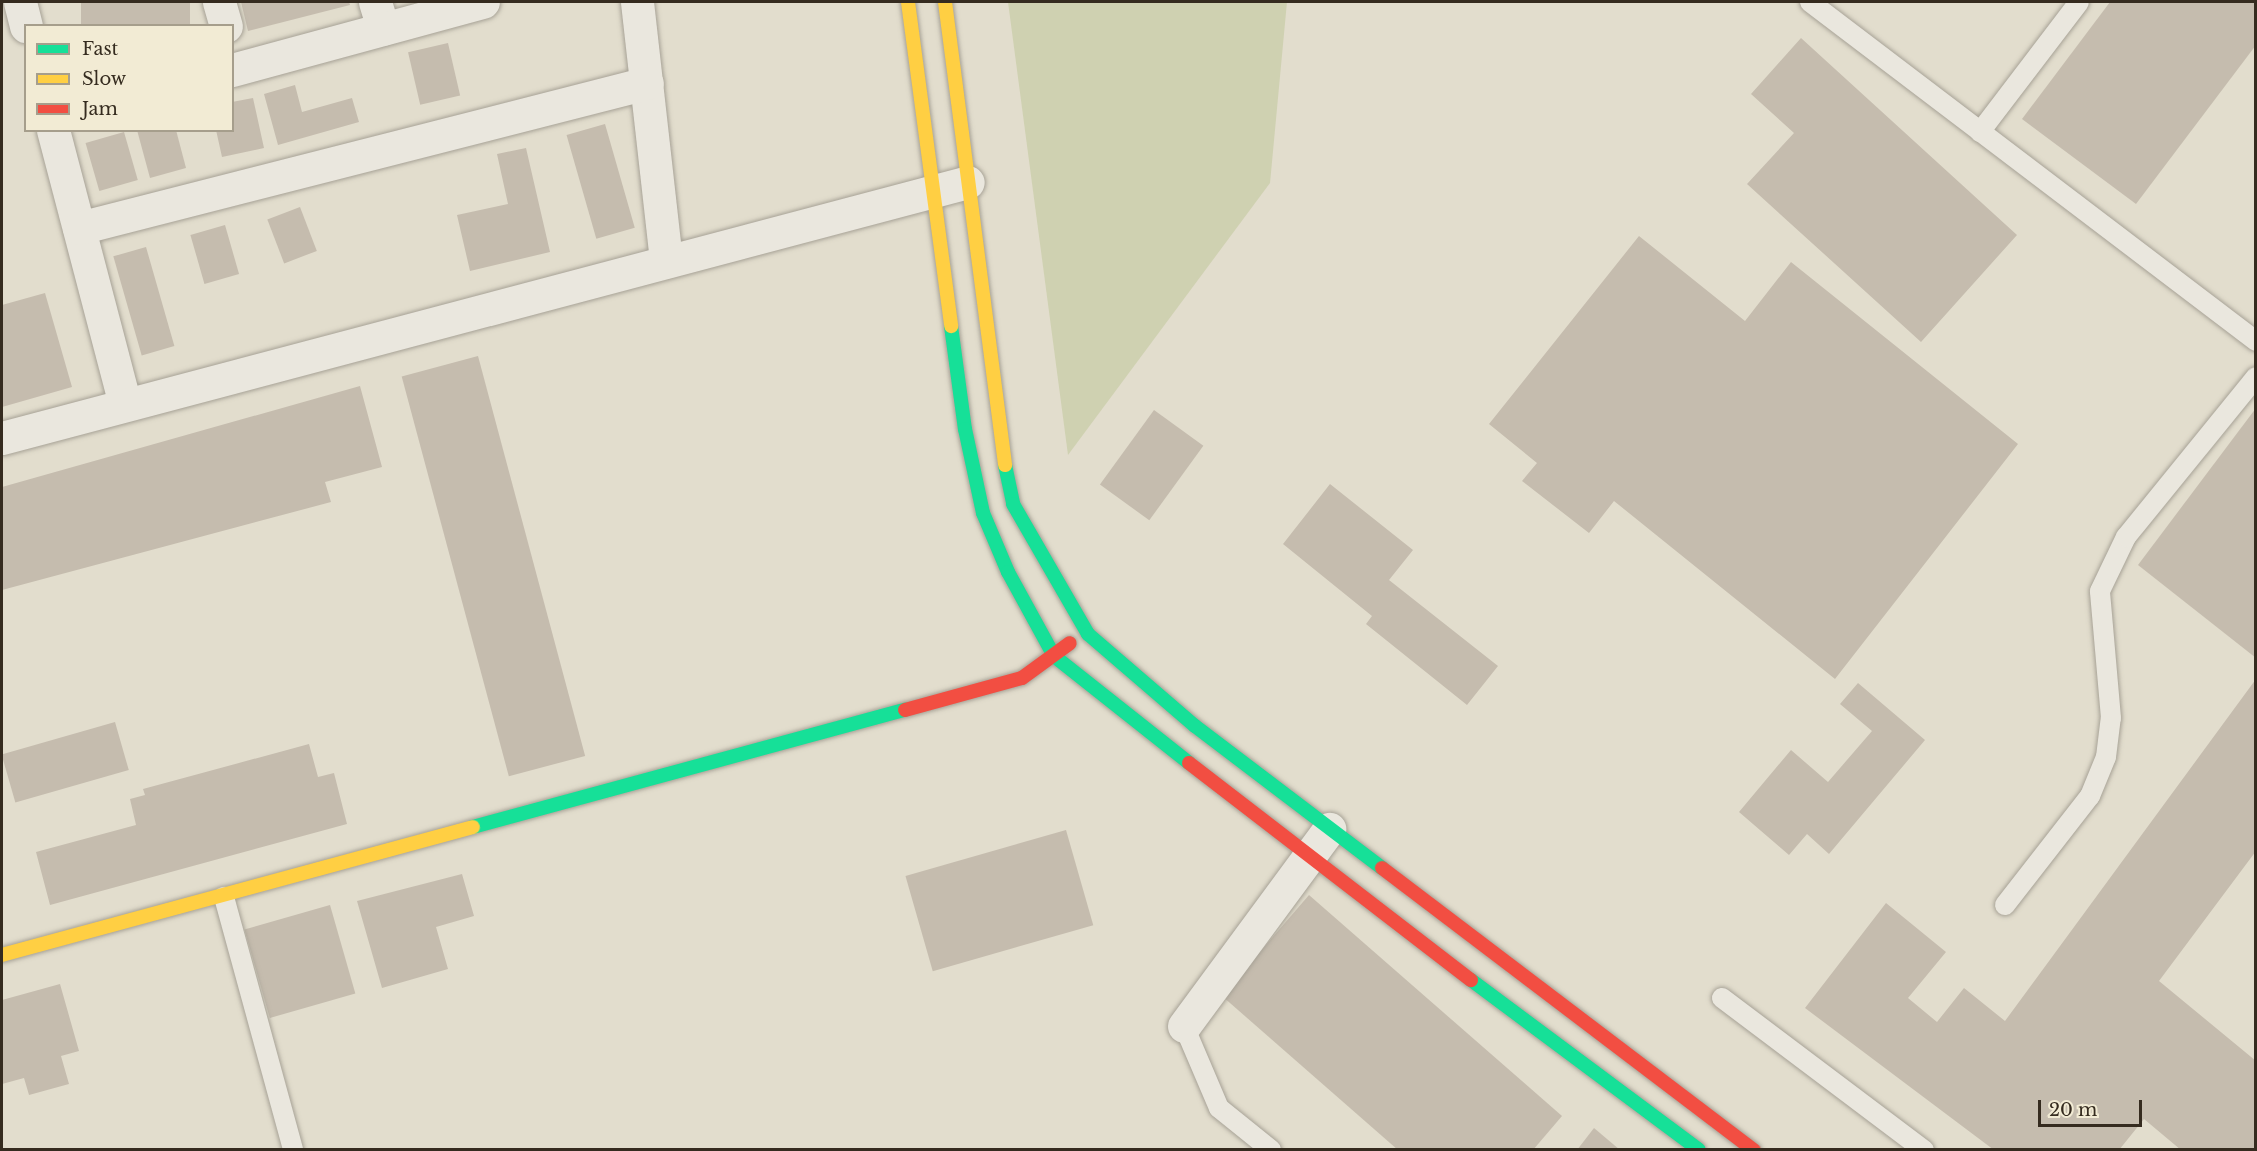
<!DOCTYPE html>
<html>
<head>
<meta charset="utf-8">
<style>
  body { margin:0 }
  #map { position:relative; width:2257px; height:1151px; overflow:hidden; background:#e2ddcd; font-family:"Libre Baskerville",serif }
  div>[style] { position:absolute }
  .green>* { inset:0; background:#cfd1b1 }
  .building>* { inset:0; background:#c5bcae; transform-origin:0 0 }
  .roads { filter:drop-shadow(0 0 2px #a7a296) drop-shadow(0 0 2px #a7a296) }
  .lane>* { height:20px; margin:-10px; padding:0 10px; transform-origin:10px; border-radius:10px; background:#eae7de }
  .street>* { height:33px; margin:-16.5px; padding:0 16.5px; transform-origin:16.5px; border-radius:16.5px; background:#eae7de }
  .fast>* { height:14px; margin:-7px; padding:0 7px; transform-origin:7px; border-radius:7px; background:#16e098 }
  .slow>* { height:14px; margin:-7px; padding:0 7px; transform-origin:7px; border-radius:7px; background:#ffcf43 }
  .jam>* { height:14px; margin:-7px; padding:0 7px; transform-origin:7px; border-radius:7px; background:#f24e42 }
  span { translate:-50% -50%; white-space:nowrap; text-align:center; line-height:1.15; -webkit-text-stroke:6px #f2ebd4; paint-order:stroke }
  .frame { position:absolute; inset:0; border:3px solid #352b1f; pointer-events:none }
  .legend { position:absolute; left:24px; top:24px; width:210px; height:108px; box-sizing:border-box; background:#f2ebd4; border:2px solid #a69e8c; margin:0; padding:8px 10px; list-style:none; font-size:18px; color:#352b1f }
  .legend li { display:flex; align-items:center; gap:12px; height:30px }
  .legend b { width:30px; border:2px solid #a69e8c }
  .scale { position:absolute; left:2038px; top:1100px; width:104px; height:27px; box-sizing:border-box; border:3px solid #352b1f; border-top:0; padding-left:8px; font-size:18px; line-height:21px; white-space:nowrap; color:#352b1f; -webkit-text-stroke:4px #f2ebd4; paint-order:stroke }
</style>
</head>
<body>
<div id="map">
  <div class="green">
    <i style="clip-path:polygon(1008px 2px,1287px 2px,1270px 183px,1068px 455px)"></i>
  </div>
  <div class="building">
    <i style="left:81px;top:2px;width:109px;height:25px"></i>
    <i style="clip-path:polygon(241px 2px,349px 2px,350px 5px,248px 31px)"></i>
    <i style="clip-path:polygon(2110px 2px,2256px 2px,2256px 45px,2136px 204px,2022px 119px)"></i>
    <i style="clip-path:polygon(1801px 38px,2017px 235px,1921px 342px,1747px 184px,1794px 133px,1751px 94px)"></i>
    <i style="left:448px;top:43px;width:54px;height:41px;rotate:77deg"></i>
    <i style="clip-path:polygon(295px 85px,302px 112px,352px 98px,359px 122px,278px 145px,264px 94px)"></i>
    <i style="clip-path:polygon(253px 98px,264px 148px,222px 157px,216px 130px,232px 130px,232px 102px)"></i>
    <i style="left:605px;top:124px;width:108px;height:40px;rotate:74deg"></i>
    <i style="clip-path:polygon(137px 130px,176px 130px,186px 168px,150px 178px)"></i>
    <i style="left:124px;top:132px;width:50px;height:40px;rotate:74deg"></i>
    <i style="clip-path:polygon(526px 148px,550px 252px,470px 271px,457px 215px,508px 204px,497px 154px)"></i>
    <i style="left:300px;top:207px;width:47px;height:35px;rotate:69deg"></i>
    <i style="left:225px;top:225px;width:51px;height:36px;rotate:74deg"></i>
    <i style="clip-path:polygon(1639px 236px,1745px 321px,1791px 262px,2018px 444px,1835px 679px,1614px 501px,1589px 533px,1522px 481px,1537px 463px,1489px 424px)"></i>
    <i style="left:146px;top:247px;width:103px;height:34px;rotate:74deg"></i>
    <i style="clip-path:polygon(45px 293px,72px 387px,2px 407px,2px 305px)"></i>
    <i style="left:478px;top:356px;width:414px;height:79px;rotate:75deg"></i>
    <i style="clip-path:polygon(360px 386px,382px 467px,325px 482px,331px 502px,2px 590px,2px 487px)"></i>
    <i style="clip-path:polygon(2256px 408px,2256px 658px,2138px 565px)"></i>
    <i style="left:1154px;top:410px;width:61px;height:92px;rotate:36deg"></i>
    <i style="clip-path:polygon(1330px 484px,1413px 550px,1389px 580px,1498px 666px,1467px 705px,1366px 624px,1372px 616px,1283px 544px)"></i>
    <i style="clip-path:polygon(2256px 679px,2256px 851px,2159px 981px,2256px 1061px,2256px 1150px,2181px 1150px,2144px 1119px,2119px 1150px,1994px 1150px,1805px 1008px,1886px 903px,1946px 952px,1908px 998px,1937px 1022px,1964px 988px,2005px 1021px)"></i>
    <i style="clip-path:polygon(1858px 683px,1925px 740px,1829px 854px,1807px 834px,1789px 855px,1739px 812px,1791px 750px,1828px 782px,1872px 731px,1840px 704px)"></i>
    <i style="left:115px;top:722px;width:50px;height:118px;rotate:74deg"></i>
    <i style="clip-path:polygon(309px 744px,318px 777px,334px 773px,347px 824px,50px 905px,36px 852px,136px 825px,130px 799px,145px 795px,143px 789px)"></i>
    <i style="left:1066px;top:830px;width:99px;height:167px;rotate:74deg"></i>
    <i style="clip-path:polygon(462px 874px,474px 916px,436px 927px,448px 969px,382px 988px,357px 901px)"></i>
    <i style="clip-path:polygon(1309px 895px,1562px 1116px,1533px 1150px,1398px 1150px,1222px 996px)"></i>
    <i style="left:330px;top:905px;width:92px;height:89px;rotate:74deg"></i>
    <i style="clip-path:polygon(60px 984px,79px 1051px,61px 1056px,69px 1084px,29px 1095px,24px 1078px,2px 1084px,2px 1000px)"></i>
    <i style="clip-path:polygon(1594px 1128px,1620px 1150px,1577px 1150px)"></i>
  </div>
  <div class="roads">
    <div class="lane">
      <i style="left:1810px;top:2px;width:560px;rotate:37.24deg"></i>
      <i style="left:1980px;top:132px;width:163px;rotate:-52.7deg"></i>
      <i style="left:224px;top:897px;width:262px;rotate:74.7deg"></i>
      <i style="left:2005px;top:905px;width:138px;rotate:-52.1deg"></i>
      <i style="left:2090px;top:796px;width:42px;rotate:-67.7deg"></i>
      <i style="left:2106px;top:757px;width:39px;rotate:-83deg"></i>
      <i style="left:2111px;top:718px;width:127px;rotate:-95deg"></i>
      <i style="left:2100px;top:591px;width:60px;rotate:-64.3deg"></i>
      <i style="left:2126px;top:537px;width:206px;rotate:-50.9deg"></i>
      <i style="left:1722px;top:998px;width:253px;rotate:37deg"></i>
      <i style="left:1184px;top:1026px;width:89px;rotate:66.9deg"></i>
      <i style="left:1219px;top:1108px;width:67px;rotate:38.9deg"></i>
    </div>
    <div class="street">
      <i style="left:20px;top:2px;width:25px;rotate:76deg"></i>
      <i style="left:219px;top:2px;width:25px;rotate:74deg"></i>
      <i style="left:375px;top:2px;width:28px;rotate:73deg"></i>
      <i style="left:637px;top:2px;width:261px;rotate:83.6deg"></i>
      <i style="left:232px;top:70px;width:260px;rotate:-15.2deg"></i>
      <i style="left:53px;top:130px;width:284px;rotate:75.3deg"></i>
      <i style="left:79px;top:228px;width:586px;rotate:-14.32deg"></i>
      <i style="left:2px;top:438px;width:999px;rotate:-14.84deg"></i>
      <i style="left:1184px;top:1026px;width:245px;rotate:-53.6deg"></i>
    </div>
    <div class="fast">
      <i style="left:951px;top:326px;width:104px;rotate:82.3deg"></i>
      <i style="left:965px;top:429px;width:86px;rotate:77.9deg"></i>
      <i style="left:983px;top:513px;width:64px;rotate:67deg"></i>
      <i style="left:1008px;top:572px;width:96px;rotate:61.3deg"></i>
      <i style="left:1054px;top:656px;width:172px;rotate:38.4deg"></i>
      <i style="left:1005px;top:465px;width:40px;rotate:78deg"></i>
      <i style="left:1013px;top:504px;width:150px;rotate:60deg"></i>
      <i style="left:1088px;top:634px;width:141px;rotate:40.7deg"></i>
      <i style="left:1195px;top:726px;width:235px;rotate:37.2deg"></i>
      <i style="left:473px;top:827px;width:448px;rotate:-15.2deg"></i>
      <i style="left:1471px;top:980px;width:284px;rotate:36.7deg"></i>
    </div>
    <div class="slow">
      <i style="left:908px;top:2px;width:327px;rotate:82.4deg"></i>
      <i style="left:945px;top:2px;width:467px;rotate:82.6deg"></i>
      <i style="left:2px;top:955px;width:488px;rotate:-15.2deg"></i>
    </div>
    <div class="jam">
      <i style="left:905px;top:710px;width:121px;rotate:-15.3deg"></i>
      <i style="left:1022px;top:678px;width:59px;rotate:-36.1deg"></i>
      <i style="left:1189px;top:763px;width:356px;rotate:37.6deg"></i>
      <i style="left:1382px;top:868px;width:467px;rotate:37.2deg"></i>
    </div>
  </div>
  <div class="frame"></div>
  <ul class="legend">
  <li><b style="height:8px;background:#16e098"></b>Fast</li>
  <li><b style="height:8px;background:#ffcf43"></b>Slow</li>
  <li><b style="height:8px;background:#f24e42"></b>Jam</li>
  </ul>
  <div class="scale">20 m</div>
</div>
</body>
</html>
